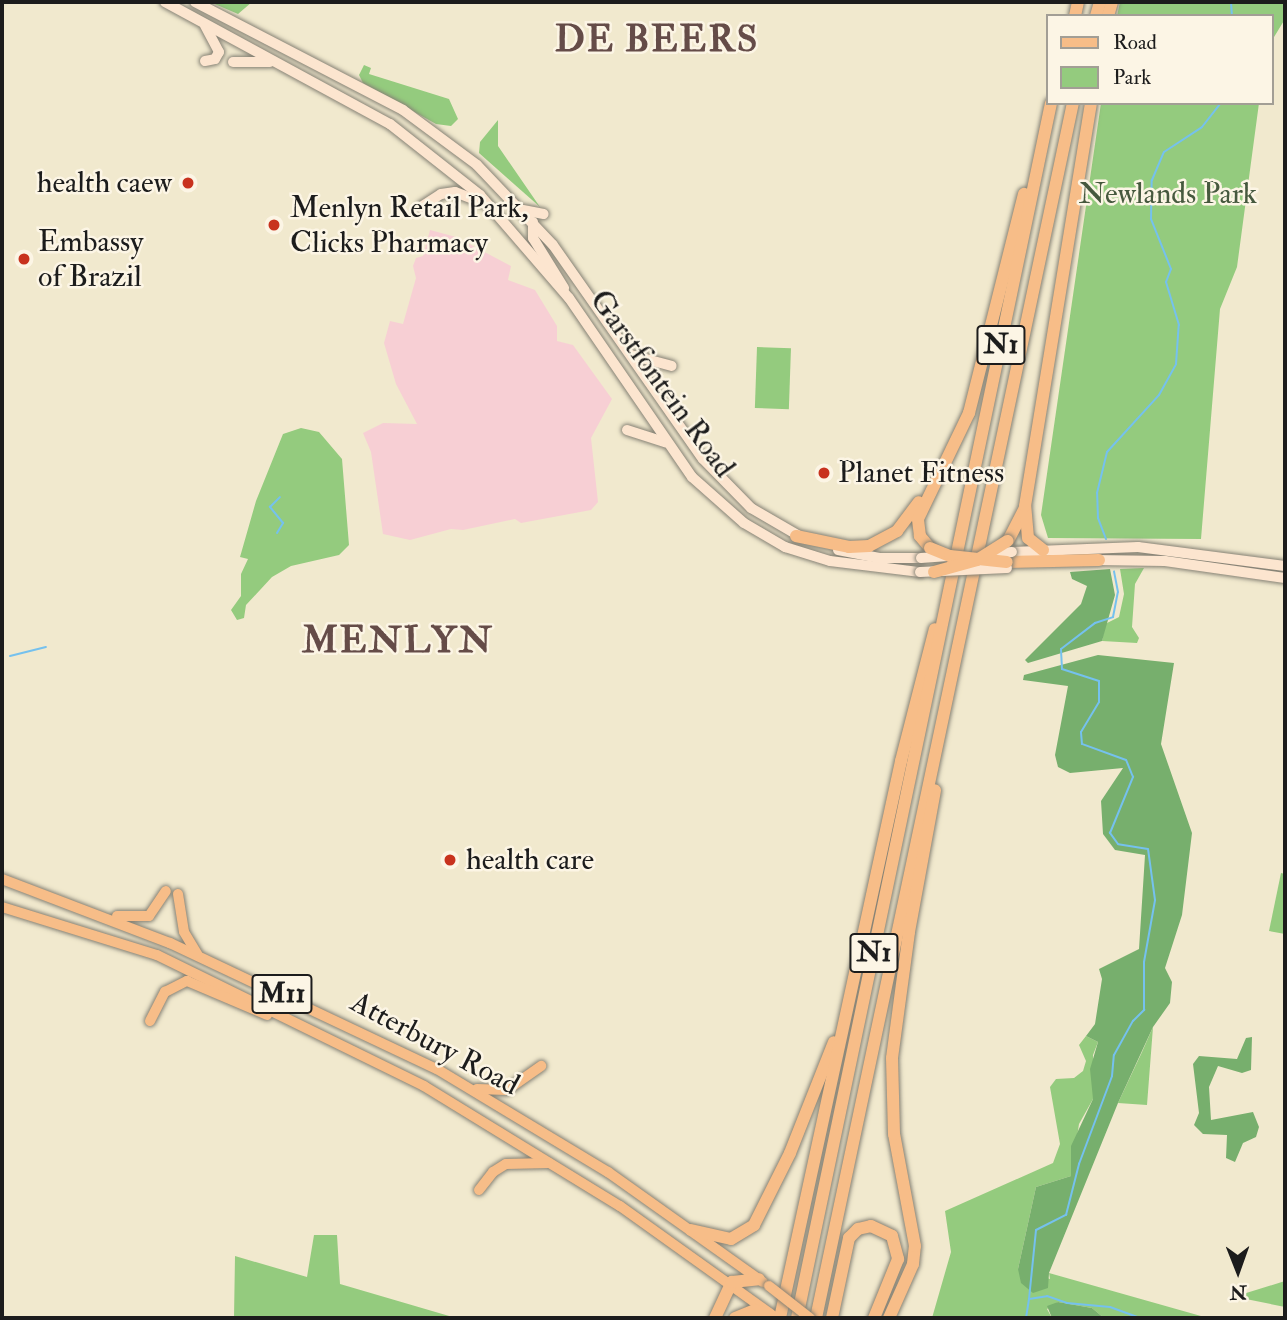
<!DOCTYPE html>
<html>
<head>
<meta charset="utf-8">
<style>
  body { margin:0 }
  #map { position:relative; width:1287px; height:1320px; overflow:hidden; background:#f1e9ce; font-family:"IM FELL Double Pica",serif }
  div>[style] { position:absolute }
  .built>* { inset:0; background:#f7cfd4 }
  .green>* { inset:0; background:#94cb7e; transform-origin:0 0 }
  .forest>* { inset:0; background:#77af6d }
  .stream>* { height:2px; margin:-1px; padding:0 1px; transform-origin:1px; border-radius:1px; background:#75c1ee }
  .roads { filter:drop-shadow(0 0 2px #868275) drop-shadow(0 0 2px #868275) }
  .secondary>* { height:10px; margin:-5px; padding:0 5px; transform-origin:5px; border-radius:5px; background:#fce5cf }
  .primary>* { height:10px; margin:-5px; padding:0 5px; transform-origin:5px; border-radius:5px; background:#f7bd88 }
  .motorway>* { height:12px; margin:-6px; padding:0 6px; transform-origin:6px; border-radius:6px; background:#f7bd88 }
  .bridges { filter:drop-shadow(0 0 2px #868275) drop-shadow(0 0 2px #868275) }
  .secondary-bridge>* { height:10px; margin:-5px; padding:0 5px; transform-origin:5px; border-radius:5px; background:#fce5cf }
  .primary-bridge>* { height:10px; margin:-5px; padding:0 5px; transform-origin:5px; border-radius:5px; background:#f7bd88 }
  .motorway-bridge>* { height:12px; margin:-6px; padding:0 6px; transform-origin:6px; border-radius:6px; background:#f7bd88 }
  .dots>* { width:19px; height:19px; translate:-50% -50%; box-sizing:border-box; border:4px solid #fcf5e5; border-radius:50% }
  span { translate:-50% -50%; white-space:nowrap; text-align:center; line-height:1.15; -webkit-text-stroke:5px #fcf5e5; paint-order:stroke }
  .shield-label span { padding:2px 5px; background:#fcf5e5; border:2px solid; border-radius:5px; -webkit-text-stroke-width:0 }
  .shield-label { font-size:28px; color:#1c1c1c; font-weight:700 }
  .poi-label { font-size:30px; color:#1c1c1c }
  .right { translate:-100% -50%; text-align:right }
  .left { translate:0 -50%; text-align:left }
  .park-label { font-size:30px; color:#46593e }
  .street-label { font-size:30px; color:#1c1c1c }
  .district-label { font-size:37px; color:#654c48; font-weight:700; letter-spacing:2px }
  .frame { position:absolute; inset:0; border:4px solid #1c1c1c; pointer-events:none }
  .legend { position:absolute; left:1046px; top:14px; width:228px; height:91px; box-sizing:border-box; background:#fcf5e5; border:2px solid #a29e95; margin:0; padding:9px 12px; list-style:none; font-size:21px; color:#1c1c1c }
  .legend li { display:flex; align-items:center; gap:14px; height:35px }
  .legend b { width:35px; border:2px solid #a29e95 }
  .north { position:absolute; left:1203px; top:1236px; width:70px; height:70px; -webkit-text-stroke:5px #fcf5e5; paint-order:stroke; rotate:179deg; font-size:19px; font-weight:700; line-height:28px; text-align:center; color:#1c1c1c }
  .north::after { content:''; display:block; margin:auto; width:24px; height:32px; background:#1c1c1c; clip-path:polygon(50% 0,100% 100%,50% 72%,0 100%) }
</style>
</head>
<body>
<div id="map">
  <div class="built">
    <i style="clip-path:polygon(430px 230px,456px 237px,511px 266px,508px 280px,535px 290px,557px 326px,557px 341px,573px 345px,612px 399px,591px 438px,598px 502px,591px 510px,521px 523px,515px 519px,463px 530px,451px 529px,410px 540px,383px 534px,371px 452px,363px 433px,383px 423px,417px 424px,396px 384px,384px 343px,390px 321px,403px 324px,416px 278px,413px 266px,416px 258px,423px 256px)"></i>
  </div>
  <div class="green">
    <i style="clip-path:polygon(210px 2px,248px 3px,252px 2px,238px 14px)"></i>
    <i style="clip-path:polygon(1120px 2px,1285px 2px,1285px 19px,1271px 42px,1271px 16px,1117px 16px)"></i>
    <i style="clip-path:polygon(364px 65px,371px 68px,369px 74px,449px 99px,458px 119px,451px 126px,436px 124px,363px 83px,359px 75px)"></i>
    <i style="clip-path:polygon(1101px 103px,1259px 103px,1237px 267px,1220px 309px,1201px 539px,1048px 538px,1041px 515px)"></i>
    <i style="clip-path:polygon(498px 120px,498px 146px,540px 207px,479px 153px,480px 142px)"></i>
    <i style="left:757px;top:347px;width:34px;height:61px;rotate:2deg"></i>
    <i style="clip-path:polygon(301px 428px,319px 432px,342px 459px,349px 545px,339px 555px,291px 566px,272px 577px,246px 605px,244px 618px,237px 620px,231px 610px,241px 596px,241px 574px,248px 559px,240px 557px,256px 501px,283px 434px)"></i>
    <i style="clip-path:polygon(1144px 568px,1135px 584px,1132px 627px,1139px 638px,1137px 643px,1102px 641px,1105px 624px,1119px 617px,1124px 594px,1120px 569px)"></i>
    <i style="clip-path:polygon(1281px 873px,1285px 874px,1285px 934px,1269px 931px)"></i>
    <i style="clip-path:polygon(1153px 1027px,1147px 1105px,1118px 1103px,1142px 1052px)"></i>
    <i style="clip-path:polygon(1086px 1036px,1098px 1042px,1093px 1055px,1093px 1099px,1079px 1124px,1071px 1176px,1036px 1187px,1018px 1269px,1050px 1279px,1049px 1273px,1208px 1318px,1104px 1318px,1092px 1308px,1058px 1302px,1047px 1309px,1052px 1318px,932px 1318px,951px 1252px,945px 1211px,1053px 1163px,1060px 1144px,1050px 1087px,1056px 1079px,1074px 1078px,1083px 1071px,1086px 1061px,1079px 1045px)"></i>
    <i style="clip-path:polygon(314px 1235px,337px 1235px,340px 1284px,456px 1318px,234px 1318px,235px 1256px,307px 1277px)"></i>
    <i style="clip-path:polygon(1285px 1281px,1285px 1307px,1241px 1298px,1243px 1294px)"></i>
  </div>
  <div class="forest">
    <i style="clip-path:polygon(1110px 569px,1115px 595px,1102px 641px,1028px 663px,1025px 660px,1081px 604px,1087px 586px,1072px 579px,1070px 572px)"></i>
    <i style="clip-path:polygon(1098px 655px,1174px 663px,1161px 744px,1192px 833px,1182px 915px,1165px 968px,1172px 982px,1170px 1003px,1153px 1027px,1118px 1103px,1049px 1273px,1048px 1288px,1033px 1293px,1021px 1283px,1018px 1269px,1036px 1187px,1071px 1176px,1071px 1146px,1093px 1099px,1090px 1069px,1098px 1042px,1086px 1036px,1095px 1024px,1102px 979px,1099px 969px,1139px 949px,1145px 855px,1115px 850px,1103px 834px,1101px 801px,1123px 768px,1070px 773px,1058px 767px,1055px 755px,1068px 686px,1023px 680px,1024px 675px)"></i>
    <i style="clip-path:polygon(1252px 1037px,1251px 1070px,1242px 1073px,1218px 1066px,1209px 1087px,1211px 1120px,1253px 1112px,1259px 1127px,1256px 1137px,1243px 1143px,1235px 1162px,1226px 1158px,1227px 1135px,1203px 1134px,1194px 1125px,1199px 1113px,1193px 1064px,1199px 1056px,1237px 1059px,1246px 1038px)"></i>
    <i style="clip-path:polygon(1058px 1302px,1092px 1308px,1104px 1318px,1052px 1318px,1047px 1306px)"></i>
  </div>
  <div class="stream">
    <i style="left:1231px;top:2px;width:14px;rotate:86deg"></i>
    <i style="left:277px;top:533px;width:12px;rotate:-59deg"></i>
    <i style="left:283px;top:523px;width:21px;rotate:-129deg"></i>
    <i style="left:270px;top:507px;width:14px;rotate:-45deg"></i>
    <i style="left:1106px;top:539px;width:22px;rotate:-111deg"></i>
    <i style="left:1098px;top:518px;width:25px;rotate:-92deg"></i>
    <i style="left:1097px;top:493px;width:42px;rotate:-76.3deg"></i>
    <i style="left:1107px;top:452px;width:77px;rotate:-47.6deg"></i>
    <i style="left:1159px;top:395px;width:35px;rotate:-61deg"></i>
    <i style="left:1176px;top:364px;width:39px;rotate:-86deg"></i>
    <i style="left:1179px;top:325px;width:45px;rotate:-106.8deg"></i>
    <i style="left:1166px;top:282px;width:14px;rotate:-69deg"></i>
    <i style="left:1171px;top:269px;width:54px;rotate:-111.8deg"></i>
    <i style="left:1151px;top:219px;width:39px;rotate:-89deg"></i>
    <i style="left:1152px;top:180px;width:30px;rotate:-67deg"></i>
    <i style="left:1164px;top:152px;width:45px;rotate:-33.3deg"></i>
    <i style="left:1202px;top:127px;width:31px;rotate:-52deg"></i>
    <i style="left:10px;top:656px;width:37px;rotate:-14deg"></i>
    <i style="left:1029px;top:1299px;width:69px;rotate:-84.2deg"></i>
    <i style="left:1036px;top:1230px;width:34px;rotate:-27deg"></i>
    <i style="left:1066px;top:1215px;width:53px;rotate:-75.7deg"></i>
    <i style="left:1079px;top:1164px;width:94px;rotate:-69.4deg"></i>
    <i style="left:1112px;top:1076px;width:21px;rotate:-85deg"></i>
    <i style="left:1114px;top:1055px;width:39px;rotate:-61deg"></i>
    <i style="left:1133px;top:1021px;width:16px;rotate:-45deg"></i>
    <i style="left:1144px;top:1010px;width:48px;rotate:-90deg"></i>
    <i style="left:1144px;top:962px;width:63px;rotate:-79.9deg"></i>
    <i style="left:1155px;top:900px;width:51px;rotate:-97.8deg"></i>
    <i style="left:1148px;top:849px;width:30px;rotate:-171deg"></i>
    <i style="left:1118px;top:844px;width:14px;rotate:-126deg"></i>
    <i style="left:1110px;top:833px;width:61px;rotate:-67.7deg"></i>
    <i style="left:1133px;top:777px;width:18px;rotate:-112deg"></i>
    <i style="left:1126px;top:760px;width:47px;rotate:-160deg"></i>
    <i style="left:1082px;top:744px;width:12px;rotate:-95deg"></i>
    <i style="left:1081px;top:732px;width:35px;rotate:-59deg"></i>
    <i style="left:1099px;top:702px;width:21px;rotate:-90deg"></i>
    <i style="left:1099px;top:681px;width:39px;rotate:-162deg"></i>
    <i style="left:1062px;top:669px;width:20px;rotate:-93deg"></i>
    <i style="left:1061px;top:649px;width:43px;rotate:-37.4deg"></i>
    <i style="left:1095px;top:623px;width:19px;rotate:-18deg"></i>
    <i style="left:1113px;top:617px;width:25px;rotate:-79deg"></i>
    <i style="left:1118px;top:592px;width:21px;rotate:-101deg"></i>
    <i style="left:1026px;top:1318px;width:19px;rotate:-81deg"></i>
    <i style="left:1029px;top:1299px;width:18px;rotate:-9deg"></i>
    <i style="left:1047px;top:1296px;width:21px;rotate:19deg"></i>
    <i style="left:1067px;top:1303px;width:43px;rotate:5.3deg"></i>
    <i style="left:1110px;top:1307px;width:32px;rotate:20deg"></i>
  </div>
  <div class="roads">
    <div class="secondary">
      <i style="left:165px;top:2px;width:256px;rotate:28.5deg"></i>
      <i style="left:390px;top:124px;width:115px;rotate:38.3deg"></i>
      <i style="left:480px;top:195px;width:136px;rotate:49.2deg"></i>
      <i style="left:569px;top:298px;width:217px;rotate:55.5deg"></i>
      <i style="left:692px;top:477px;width:69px;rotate:41.5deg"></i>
      <i style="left:744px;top:523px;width:48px;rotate:30.3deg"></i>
      <i style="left:785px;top:547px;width:47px;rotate:17.3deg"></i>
      <i style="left:830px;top:561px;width:91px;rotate:7deg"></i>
      <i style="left:195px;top:2px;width:234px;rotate:27.4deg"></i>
      <i style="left:403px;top:110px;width:92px;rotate:36.6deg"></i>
      <i style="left:477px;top:165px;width:110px;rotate:46.5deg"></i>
      <i style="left:553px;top:245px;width:261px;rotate:55deg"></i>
      <i style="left:703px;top:459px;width:69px;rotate:45.6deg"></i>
      <i style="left:751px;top:508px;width:58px;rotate:30.1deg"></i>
      <i style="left:205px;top:61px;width:10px;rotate:-11deg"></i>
      <i style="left:215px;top:59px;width:8px;rotate:-60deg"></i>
      <i style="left:219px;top:52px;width:30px;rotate:-118deg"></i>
      <i style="left:233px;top:62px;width:37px"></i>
      <i style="left:421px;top:207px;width:24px;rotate:-33deg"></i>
      <i style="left:441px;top:194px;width:14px;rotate:-8deg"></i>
      <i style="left:455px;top:192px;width:30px;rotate:21deg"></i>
      <i style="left:523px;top:210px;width:21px;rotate:11deg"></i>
      <i style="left:533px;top:222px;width:16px;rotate:90deg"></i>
      <i style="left:533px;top:238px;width:59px;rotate:58.2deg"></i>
      <i style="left:631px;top:355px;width:42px;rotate:15deg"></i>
      <i style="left:627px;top:430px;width:40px;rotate:18deg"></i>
      <i style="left:838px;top:550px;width:42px;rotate:11deg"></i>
      <i style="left:879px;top:558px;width:42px"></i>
      <i style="left:1012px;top:552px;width:126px;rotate:-2.3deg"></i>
      <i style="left:1138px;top:547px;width:148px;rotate:7.4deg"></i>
      <i style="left:1095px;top:560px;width:70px;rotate:0.8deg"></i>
      <i style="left:1165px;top:561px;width:121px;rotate:8.1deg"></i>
    </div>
    <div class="primary">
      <i style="left:2px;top:879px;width:180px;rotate:20.9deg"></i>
      <i style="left:170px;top:943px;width:295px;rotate:25.3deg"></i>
      <i style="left:437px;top:1069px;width:200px;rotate:31.1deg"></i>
      <i style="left:608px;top:1172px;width:190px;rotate:35.4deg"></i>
      <i style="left:178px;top:894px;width:38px;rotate:81deg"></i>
      <i style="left:184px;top:932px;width:26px;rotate:59deg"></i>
      <i style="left:2px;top:907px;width:162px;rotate:17.2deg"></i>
      <i style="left:157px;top:955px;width:297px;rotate:26.1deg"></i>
      <i style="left:424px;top:1086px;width:230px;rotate:31.5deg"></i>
      <i style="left:620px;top:1206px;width:186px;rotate:35.6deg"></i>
      <i style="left:117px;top:916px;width:32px"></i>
      <i style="left:149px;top:916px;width:30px;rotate:-56deg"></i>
      <i style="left:150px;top:1021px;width:33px;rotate:-63deg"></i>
      <i style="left:165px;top:992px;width:25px;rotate:-27deg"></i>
      <i style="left:187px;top:981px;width:87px;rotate:23deg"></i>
      <i style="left:477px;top:1089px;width:30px;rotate:2deg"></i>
      <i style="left:507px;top:1090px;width:42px;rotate:-35.2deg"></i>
      <i style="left:479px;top:1190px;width:23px;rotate:-52deg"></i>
      <i style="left:493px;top:1172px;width:15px;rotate:-32deg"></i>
      <i style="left:506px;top:1164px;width:43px;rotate:-1.3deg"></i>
    </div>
    <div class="motorway">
      <i style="left:1075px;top:16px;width:14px;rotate:-78deg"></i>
      <i style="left:1096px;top:16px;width:15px;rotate:-74deg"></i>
      <i style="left:1108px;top:16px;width:15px;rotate:-74deg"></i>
      <i style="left:796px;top:536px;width:54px;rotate:11.7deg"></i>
      <i style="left:849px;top:547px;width:20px;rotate:-3deg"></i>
      <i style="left:869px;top:546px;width:32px;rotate:-28deg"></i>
      <i style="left:897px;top:531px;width:36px;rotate:-53deg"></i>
      <i style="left:1008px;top:541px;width:36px;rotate:-63deg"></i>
      <i style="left:930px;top:548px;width:16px;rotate:-130deg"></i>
      <i style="left:920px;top:536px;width:17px;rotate:-97deg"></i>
      <i style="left:918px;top:519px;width:118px;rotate:-64.3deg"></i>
      <i style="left:969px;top:413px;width:226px;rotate:-75.9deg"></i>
      <i style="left:1043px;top:550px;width:19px;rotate:-141deg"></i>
      <i style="left:1028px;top:538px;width:32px;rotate:-95deg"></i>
      <i style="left:1025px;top:506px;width:408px;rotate:-80.7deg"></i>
      <i style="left:1007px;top:562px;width:92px;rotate:-1.2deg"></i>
      <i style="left:691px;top:1230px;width:41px;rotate:12.7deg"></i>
      <i style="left:731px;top:1239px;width:27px;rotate:-31deg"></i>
      <i style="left:754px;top:1225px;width:80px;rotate:-63.4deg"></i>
      <i style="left:790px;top:1153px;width:119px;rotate:-68.4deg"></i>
      <i style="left:715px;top:1318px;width:40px;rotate:-65deg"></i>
      <i style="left:732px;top:1282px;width:27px;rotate:-6deg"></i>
      <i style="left:735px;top:1318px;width:22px;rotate:-22deg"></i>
      <i style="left:755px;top:1310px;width:22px;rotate:21deg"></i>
      <i style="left:780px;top:1318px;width:570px;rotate:-77.74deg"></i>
      <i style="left:901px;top:761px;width:136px;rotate:-75.6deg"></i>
      <i style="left:797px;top:1318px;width:1241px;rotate:-78.19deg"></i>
      <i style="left:816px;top:1318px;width:1242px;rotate:-78.06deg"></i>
      <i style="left:832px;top:1318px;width:82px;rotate:-78deg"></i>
      <i style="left:849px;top:1238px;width:13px;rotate:-45deg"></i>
      <i style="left:858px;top:1229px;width:13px;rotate:-13deg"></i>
      <i style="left:871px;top:1226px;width:23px;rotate:25deg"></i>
      <i style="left:892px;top:1236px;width:24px;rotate:75deg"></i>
      <i style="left:898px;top:1259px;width:64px;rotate:112.1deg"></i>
      <i style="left:889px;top:1318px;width:59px;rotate:-66deg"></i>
      <i style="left:913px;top:1264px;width:18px;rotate:-84deg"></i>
      <i style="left:915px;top:1246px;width:114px;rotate:-100.6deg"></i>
      <i style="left:894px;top:1134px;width:76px;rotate:-91.5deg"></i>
      <i style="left:892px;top:1058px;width:127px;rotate:-82.3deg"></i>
      <i style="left:909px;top:932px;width:144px;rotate:-79.6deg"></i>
    </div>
  </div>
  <div class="bridges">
    <div class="secondary-bridge">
      <i style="left:988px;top:554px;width:24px;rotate:-5deg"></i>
      <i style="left:921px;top:558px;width:27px;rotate:-4deg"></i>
      <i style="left:920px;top:572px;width:87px;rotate:-2.6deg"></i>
    </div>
    <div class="primary-bridge">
      <i style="left:769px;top:1286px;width:52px;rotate:38deg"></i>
    </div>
    <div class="motorway-bridge">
      <i style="left:930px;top:548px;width:22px;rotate:22deg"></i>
      <i style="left:950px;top:556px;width:57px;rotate:6deg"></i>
      <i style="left:934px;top:572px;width:45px;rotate:-15.6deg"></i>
      <i style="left:977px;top:560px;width:36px;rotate:-32deg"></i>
    </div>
  </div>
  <div class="dots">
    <i style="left:188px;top:183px;background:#c8321e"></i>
    <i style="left:274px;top:225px;background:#c8321e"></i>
    <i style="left:24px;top:259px;background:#c8321e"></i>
    <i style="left:824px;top:473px;background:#c8321e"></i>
    <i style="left:450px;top:860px;background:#c8321e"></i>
  </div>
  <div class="shield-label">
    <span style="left:1001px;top:345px">N1</span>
    <span style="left:874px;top:953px">N1</span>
    <span style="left:282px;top:994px">M11</span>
  </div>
  <div class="poi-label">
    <span class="right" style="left:172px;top:183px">health caew</span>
    <span class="left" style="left:290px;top:225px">Menlyn Retail Park,<br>Clicks Pharmacy</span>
    <span class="left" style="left:38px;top:259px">Embassy<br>of Brazil</span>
    <span class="left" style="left:838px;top:473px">Planet Fitness</span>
    <span class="left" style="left:466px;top:860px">health care</span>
  </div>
  <div class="park-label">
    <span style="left:1168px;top:194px">Newlands Park</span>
  </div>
  <div class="street-label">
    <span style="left:662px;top:384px;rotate:54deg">Garstfontein Road</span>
    <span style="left:435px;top:1044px;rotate:28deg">Atterbury Road</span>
  </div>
  <div class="district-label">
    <span style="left:657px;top:40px">DE BEERS</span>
    <span style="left:398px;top:641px">MENLYN</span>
  </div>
  <div class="frame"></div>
  <ul class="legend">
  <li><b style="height:9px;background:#f7bd88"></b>Road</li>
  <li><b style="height:19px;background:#94cb7e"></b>Park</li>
  </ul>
  <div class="north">N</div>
</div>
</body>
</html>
